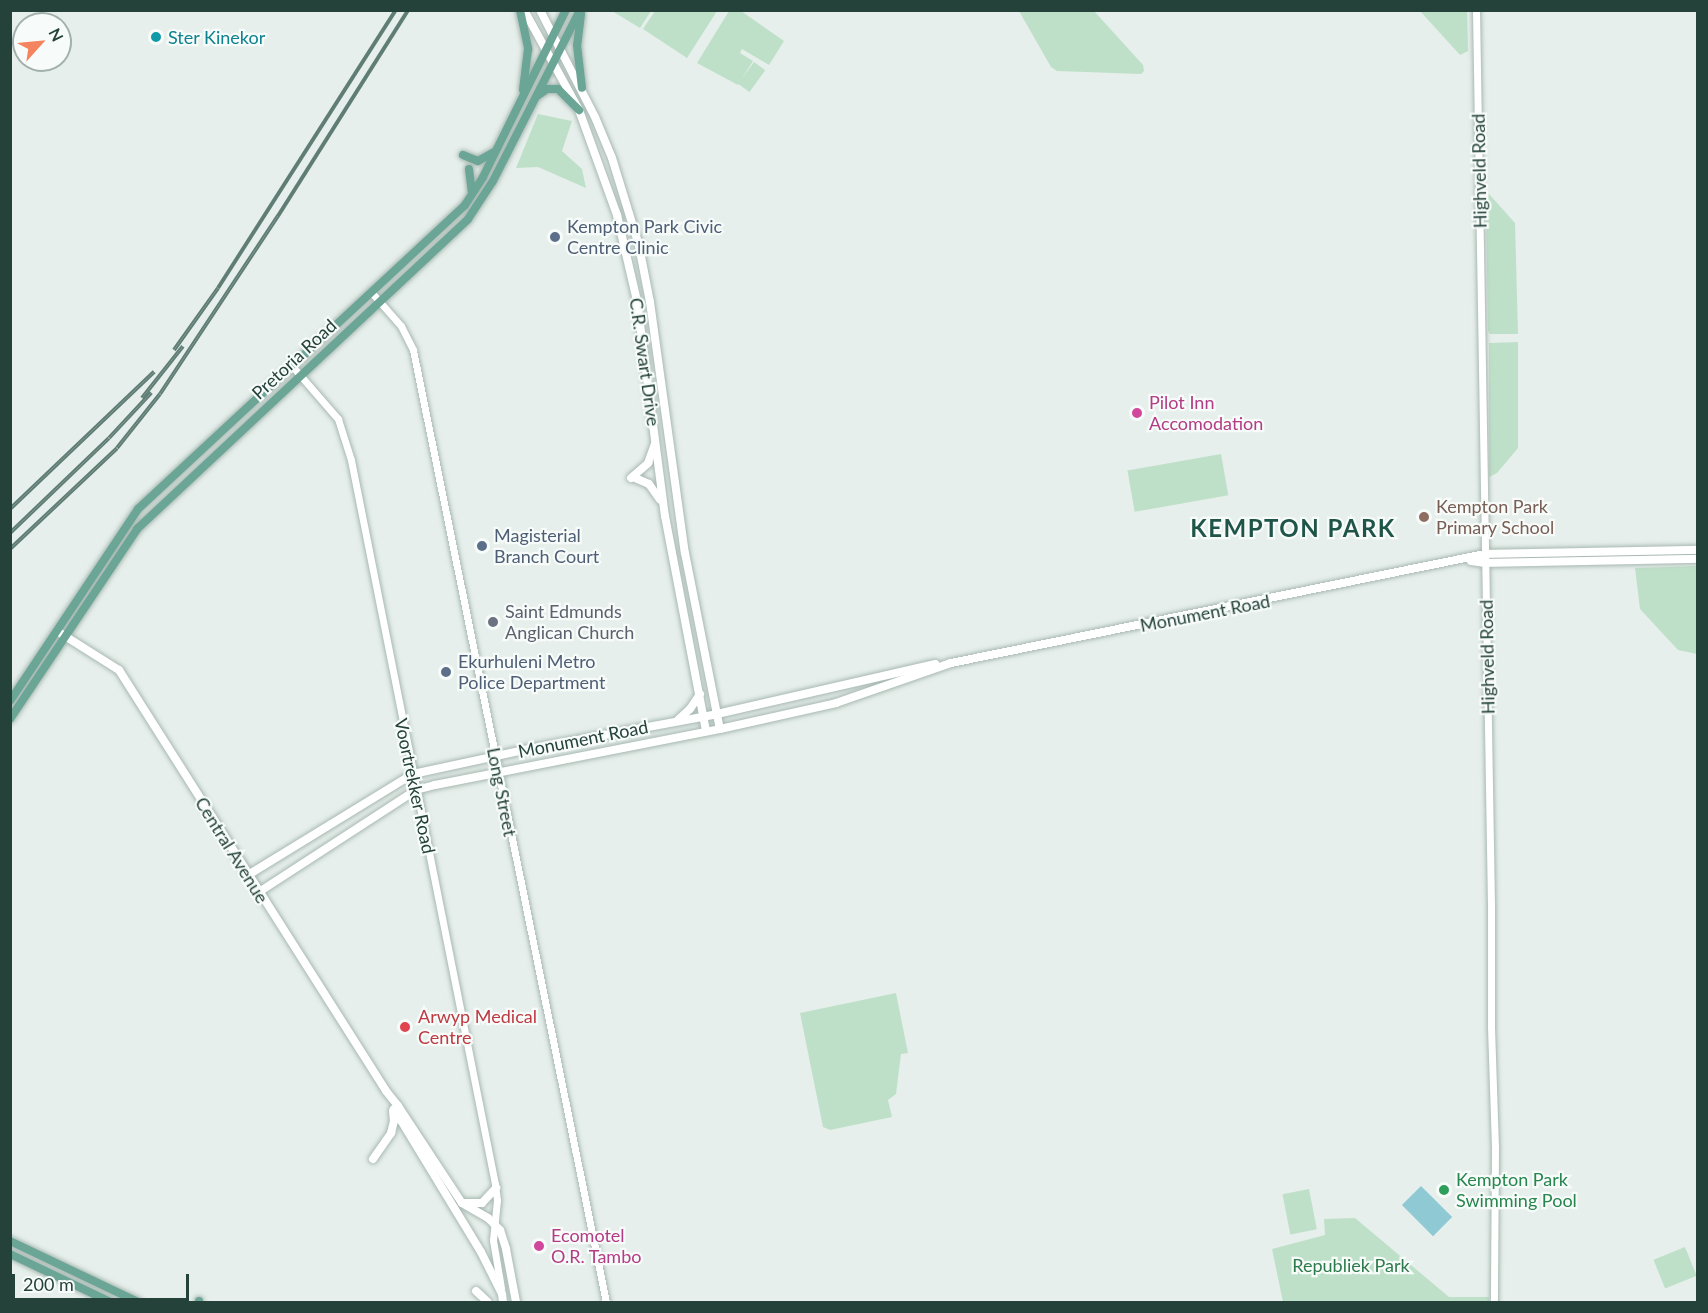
<!DOCTYPE html>
<html>
<head>
<meta charset="utf-8">
<style>
  body { margin:0 }
  #map { position:relative; width:1708px; height:1313px; overflow:hidden; background:#e6efeb; font-family:Lato,sans-serif }
  div>[style] { position:absolute }
  .green>* { inset:0; background:#bfe0c8; transform-origin:0 0 }
  .water>* { inset:0; background:#8ec9d4; transform-origin:0 0 }
  .roads { filter:drop-shadow(0 0 2px #a8b8b2) drop-shadow(0 0 2px #a8b8b2) }
  .tertiary>* { height:7px; margin:-3.5px; padding:0 3.5px; transform-origin:3.5px; border-radius:3.5px; background:#fff }
  .secondary>* { height:8px; margin:-4px; padding:0 4px; transform-origin:4px; border-radius:4px; background:#fff }
  .primary>* { height:8px; margin:-4px; padding:0 4px; transform-origin:4px; border-radius:4px; background:#6aa596 }
  .rail>* { height:4px; margin-top:-2px; transform-origin:0; background:repeating-linear-gradient(90deg,#f7fbf9 0 4.5px,#5f7d75 0 9px); box-sizing:border-box; border-block:2px solid #5f7d75 }
  .dots>* { width:16px; height:16px; translate:-50% -50%; box-sizing:border-box; border:3px solid #f7fbf9; border-radius:50% }
  span { translate:-50% -50%; white-space:nowrap; text-align:center; line-height:1.15; -webkit-text-stroke:4.5px #f7fbf9; paint-order:stroke }
  .culture-label { font-size:18px; color:#0d838f }
  .left { translate:0 -50%; text-align:left }
  .street-label { font-size:18px; color:#24423a }
  .service-label { font-size:18px; color:#4e5e75 }
  .hotel-label { font-size:18px; color:#b23c85 }
  .education-label { font-size:18px; color:#785e54 }
  .worship-label { font-size:18px; color:#5b616d }
  .health-label { font-size:18px; color:#be3a42 }
  .leisure-label { font-size:18px; color:#27864d }
  .park-label { font-size:18px; color:#2d7a4b }
  .district-label { font-size:24px; color:#1f5548; font-weight:700; letter-spacing:1.5px }
  .frame { position:absolute; inset:0; border:12px solid #24423a; pointer-events:none }
  .north { position:absolute; left:12px; top:12px; width:60px; height:60px; box-sizing:border-box; background:#f7fbf9; border:2px solid #a3b1ad; border-radius:50%; rotate:63deg; font-size:16px; font-weight:700; line-height:24px; text-align:center; color:#24423a }
  .north::after { content:''; display:block; margin:auto; width:21px; height:27px; background:#f4845f; clip-path:polygon(50% 0,100% 100%,50% 72%,0 100%) }
  .scale { position:absolute; left:12px; top:1274px; width:177px; height:27px; box-sizing:border-box; border:3px solid #24423a; border-top:0; padding-left:8px; font-size:18px; line-height:21px; white-space:nowrap; color:#24423a; -webkit-text-stroke:4px #f7fbf9; paint-order:stroke }
</style>
</head>
<body>
<div id="map">
  <div class="green">
    <i style="clip-path:polygon(612px 11px,651px 11px,640px 28px)"></i>
    <i style="clip-path:polygon(655px 11px,655px 10px,717px 11px,687px 58px,643px 29px)"></i>
    <i style="clip-path:polygon(729px 11px,741px 11px,784px 41px,769px 65px,742px 49px,740px 53px,753px 61px,738px 85px,697px 63px)"></i>
    <i style="clip-path:polygon(1019px 11px,1094px 11px,1143px 65px,1144px 71px,1141px 74px,1057px 71px,1051px 67px)"></i>
    <i style="clip-path:polygon(1420px 11px,1467px 11px,1468px 51px,1460px 55px)"></i>
    <i style="left:754px;top:62px;width:14px;height:27px;rotate:36deg"></i>
    <i style="clip-path:polygon(538px 114px,572px 121px,562px 151px,582px 169px,586px 188px,538px 167px,516px 168px)"></i>
    <i style="clip-path:polygon(1489px 194px,1515px 223px,1518px 334px,1490px 334px,1488px 331px,1486px 196px)"></i>
    <i style="clip-path:polygon(1518px 342px,1518px 448px,1497px 473px,1489px 477px,1489px 343px)"></i>
    <i style="left:1221px;top:454px;width:42px;height:95px;rotate:80deg"></i>
    <i style="clip-path:polygon(1697px 566px,1698px 566px,1697px 654px,1678px 650px,1640px 609px,1635px 568px)"></i>
    <i style="clip-path:polygon(896px 993px,908px 1053px,901px 1054px,896px 1094px,888px 1100px,892px 1117px,830px 1130px,823px 1127px,800px 1013px)"></i>
    <i style="left:1309px;top:1189px;width:41px;height:27px;rotate:79deg"></i>
    <i style="clip-path:polygon(1355px 1218px,1449px 1297px,1489px 1297px,1489px 1302px,1283px 1302px,1272px 1249px,1325px 1235px,1324px 1219px)"></i>
    <i style="left:1685px;top:1247px;width:31px;height:34px;rotate:68deg"></i>
  </div>
  <div class="water">
    <i style="left:1421px;top:1186px;width:44px;height:27px;rotate:45deg"></i>
  </div>
  <div class="roads">
    <div class="tertiary">
      <i style="left:1476px;top:10px;width:897px;rotate:89.04deg"></i>
      <i style="left:1491px;top:907px;width:120px;rotate:90deg"></i>
      <i style="left:1491px;top:1027px;width:120px;rotate:88.1deg"></i>
      <i style="left:1495px;top:1147px;width:155px;rotate:90.4deg"></i>
      <i style="left:372px;top:293px;width:44px;rotate:48.7deg"></i>
      <i style="left:401px;top:326px;width:27px;rotate:63deg"></i>
      <i style="left:413px;top:350px;width:971px;rotate:78.54deg"></i>
      <i style="left:293px;top:367px;width:69px;rotate:49.1deg"></i>
      <i style="left:338px;top:419px;width:43px;rotate:72.4deg"></i>
      <i style="left:351px;top:460px;width:738px;rotate:78.75deg"></i>
      <i style="left:495px;top:1184px;width:16px;rotate:83deg"></i>
      <i style="left:497px;top:1200px;width:40px;rotate:95.7deg"></i>
      <i style="left:493px;top:1240px;width:49px;rotate:80.5deg"></i>
    </div>
    <div class="secondary">
      <i style="left:524px;top:10px;width:114px;rotate:61.2deg"></i>
      <i style="left:579px;top:110px;width:112px;rotate:70.1deg"></i>
      <i style="left:617px;top:215px;width:88px;rotate:76.9deg"></i>
      <i style="left:637px;top:301px;width:217px;rotate:82.6deg"></i>
      <i style="left:665px;top:516px;width:219px;rotate:79.2deg"></i>
      <i style="left:540px;top:10px;width:120px;rotate:62.8deg"></i>
      <i style="left:595px;top:117px;width:44px;rotate:67.5deg"></i>
      <i style="left:612px;top:158px;width:92px;rotate:72.9deg"></i>
      <i style="left:639px;top:246px;width:57px;rotate:78.9deg"></i>
      <i style="left:650px;top:302px;width:253px;rotate:82.1deg"></i>
      <i style="left:685px;top:553px;width:179px;rotate:78.8deg"></i>
      <i style="left:633px;top:477px;width:17px;rotate:24deg"></i>
      <i style="left:649px;top:484px;width:19px;rotate:55deg"></i>
      <i style="left:631px;top:478px;width:23px;rotate:-41deg"></i>
      <i style="left:648px;top:463px;width:20px;rotate:-70deg"></i>
      <i style="left:1471px;top:561px;width:14px;rotate:8deg"></i>
      <i style="left:1485px;top:563px;width:213px;rotate:-1.1deg"></i>
      <i style="left:57px;top:631px;width:73px;rotate:32.2deg"></i>
      <i style="left:119px;top:670px;width:499px;rotate:57.6deg"></i>
      <i style="left:386px;top:1091px;width:19px;rotate:51deg"></i>
      <i style="left:398px;top:1106px;width:116px;rotate:56.6deg"></i>
      <i style="left:462px;top:1203px;width:30px;rotate:30deg"></i>
      <i style="left:488px;top:1218px;width:17px;rotate:45deg"></i>
      <i style="left:500px;top:1230px;width:20px;rotate:72deg"></i>
      <i style="left:506px;top:1249px;width:54px;rotate:79.3deg"></i>
      <i style="left:678px;top:720px;width:16px;rotate:-43deg"></i>
      <i style="left:690px;top:709px;width:18px;rotate:-56deg"></i>
      <i style="left:248px;top:875px;width:193px;rotate:-31.5deg"></i>
      <i style="left:413px;top:774px;width:119px;rotate:-12.2deg"></i>
      <i style="left:529px;top:749px;width:191px;rotate:-10.5deg"></i>
      <i style="left:717px;top:714px;width:224px;rotate:-12.9deg"></i>
      <i style="left:259px;top:892px;width:187px;rotate:-33deg"></i>
      <i style="left:416px;top:790px;width:20px;rotate:-15deg"></i>
      <i style="left:435px;top:785px;width:290px;rotate:-11.1deg"></i>
      <i style="left:720px;top:729px;width:119px;rotate:-12.6deg"></i>
      <i style="left:836px;top:703px;width:122px;rotate:-19.2deg"></i>
      <i style="left:951px;top:663px;width:545px;rotate:-11.54deg"></i>
      <i style="left:1485px;top:554px;width:213px;rotate:-1.1deg"></i>
      <i style="left:394px;top:1109px;width:167px;rotate:58.7deg"></i>
      <i style="left:481px;top:1252px;width:47px;rotate:63.4deg"></i>
      <i style="left:502px;top:1294px;width:8px;rotate:83deg"></i>
      <i style="left:373px;top:1159px;width:32px;rotate:-55deg"></i>
      <i style="left:391px;top:1133px;width:12px;rotate:-76deg"></i>
      <i style="left:394px;top:1121px;width:10px;rotate:-96deg"></i>
      <i style="left:463px;top:1203px;width:19px"></i>
      <i style="left:482px;top:1203px;width:21px;rotate:-47deg"></i>
      <i style="left:476px;top:1291px;width:16px;rotate:43deg"></i>
    </div>
    <div class="primary">
      <i style="left:520px;top:10px;width:40px;rotate:78deg"></i>
      <i style="left:528px;top:49px;width:41px;rotate:97deg"></i>
      <i style="left:581px;top:14px;width:31px;rotate:97deg"></i>
      <i style="left:577px;top:45px;width:43px;rotate:83.4deg"></i>
      <i style="left:537px;top:96px;width:12px;rotate:-35deg"></i>
      <i style="left:547px;top:89px;width:11px"></i>
      <i style="left:558px;top:89px;width:30px;rotate:45deg"></i>
      <i style="left:463px;top:155px;width:16px;rotate:22deg"></i>
      <i style="left:478px;top:161px;width:18px;rotate:-29deg"></i>
      <i style="left:469px;top:169px;width:25px;rotate:83deg"></i>
      <i style="left:10px;top:701px;width:231px;rotate:-56.3deg"></i>
      <i style="left:138px;top:509px;width:446px;rotate:-42.9deg"></i>
      <i style="left:465px;top:205px;width:33px;rotate:-57deg"></i>
      <i style="left:483px;top:177px;width:186px;rotate:-63.6deg"></i>
      <i style="left:10px;top:719px;width:229px;rotate:-56.2deg"></i>
      <i style="left:137px;top:529px;width:453px;rotate:-43.1deg"></i>
      <i style="left:468px;top:219px;width:45px;rotate:-56.7deg"></i>
      <i style="left:493px;top:181px;width:192px;rotate:-63deg"></i>
      <i style="left:10px;top:1241px;width:142px;rotate:25.5deg"></i>
      <i style="left:10px;top:1254px;width:111px;rotate:25.6deg"></i>
      <i style="left:199px;top:1302px;width:1px;rotate:-90deg"></i>
    </div>
  </div>
  <div class="rail">
    <i style="left:174px;top:350px;width:76px;rotate:-54.6deg"></i>
    <i style="left:218px;top:288px;width:330px;rotate:-57.4deg"></i>
    <i style="left:142px;top:398px;width:66px;rotate:-51.7deg"></i>
    <i style="left:10px;top:509px;width:199px;rotate:-43.6deg"></i>
    <i style="left:10px;top:533px;width:137px;rotate:-43.8deg"></i>
    <i style="left:109px;top:438px;width:62px;rotate:-47deg"></i>
    <i style="left:10px;top:549px;width:147px;rotate:-43.3deg"></i>
    <i style="left:117px;top:448px;width:69px;rotate:-51.5deg"></i>
    <i style="left:160px;top:394px;width:214px;rotate:-56.5deg"></i>
    <i style="left:278px;top:216px;width:244px;rotate:-57.7deg"></i>
  </div>
  <div class="dots">
    <i style="left:156px;top:37px;background:#0f9aa8"></i>
    <i style="left:555px;top:237px;background:#5c6f8a"></i>
    <i style="left:1137px;top:413px;background:#d1479c"></i>
    <i style="left:1424px;top:517px;background:#8d6e63"></i>
    <i style="left:482px;top:546px;background:#5c6f8a"></i>
    <i style="left:493px;top:622px;background:#6b7280"></i>
    <i style="left:446px;top:672px;background:#5c6f8a"></i>
    <i style="left:405px;top:1027px;background:#e0444e"></i>
    <i style="left:1444px;top:1190px;background:#2e9e5b"></i>
    <i style="left:539px;top:1246px;background:#d1479c"></i>
  </div>
  <div class="culture-label">
    <span class="left" style="left:168px;top:37px">Ster Kinekor</span>
  </div>
  <div class="street-label">
    <span style="left:1479px;top:171px;rotate:-91deg">Highveld Road</span>
    <span style="left:294px;top:359px;rotate:-43deg">Pretoria Road</span>
    <span style="left:645px;top:362px;rotate:82deg">C.R. Swart Drive</span>
    <span style="left:1205px;top:613px;rotate:-11deg">Monument Road</span>
    <span style="left:1487px;top:657px;rotate:-91deg">Highveld Road</span>
    <span style="left:583px;top:739px;rotate:-11deg">Monument Road</span>
    <span style="left:415px;top:786px;rotate:78deg">Voortrekker Road</span>
    <span style="left:502px;top:792px;rotate:79deg">Long Street</span>
    <span style="left:232px;top:850px;rotate:58deg">Central Avenue</span>
  </div>
  <div class="service-label">
    <span class="left" style="left:567px;top:237px">Kempton Park Civic<br>Centre Clinic</span>
    <span class="left" style="left:494px;top:546px">Magisterial<br>Branch Court</span>
    <span class="left" style="left:458px;top:672px">Ekurhuleni Metro<br>Police Department</span>
  </div>
  <div class="hotel-label">
    <span class="left" style="left:1149px;top:413px">Pilot Inn<br>Accomodation</span>
    <span class="left" style="left:551px;top:1246px">Ecomotel<br>O.R. Tambo</span>
  </div>
  <div class="education-label">
    <span class="left" style="left:1436px;top:517px">Kempton Park<br>Primary School</span>
  </div>
  <div class="worship-label">
    <span class="left" style="left:505px;top:622px">Saint Edmunds<br>Anglican Church</span>
  </div>
  <div class="health-label">
    <span class="left" style="left:418px;top:1027px">Arwyp Medical<br>Centre</span>
  </div>
  <div class="leisure-label">
    <span class="left" style="left:1456px;top:1190px">Kempton Park<br>Swimming Pool</span>
  </div>
  <div class="park-label">
    <span style="left:1351px;top:1265px">Republiek Park</span>
  </div>
  <div class="district-label">
    <span style="left:1293px;top:528px">KEMPTON PARK</span>
  </div>
  <div class="frame"></div>
  <div class="north">N</div>
  <div class="scale">200 m</div>
</div>
</body>
</html>
